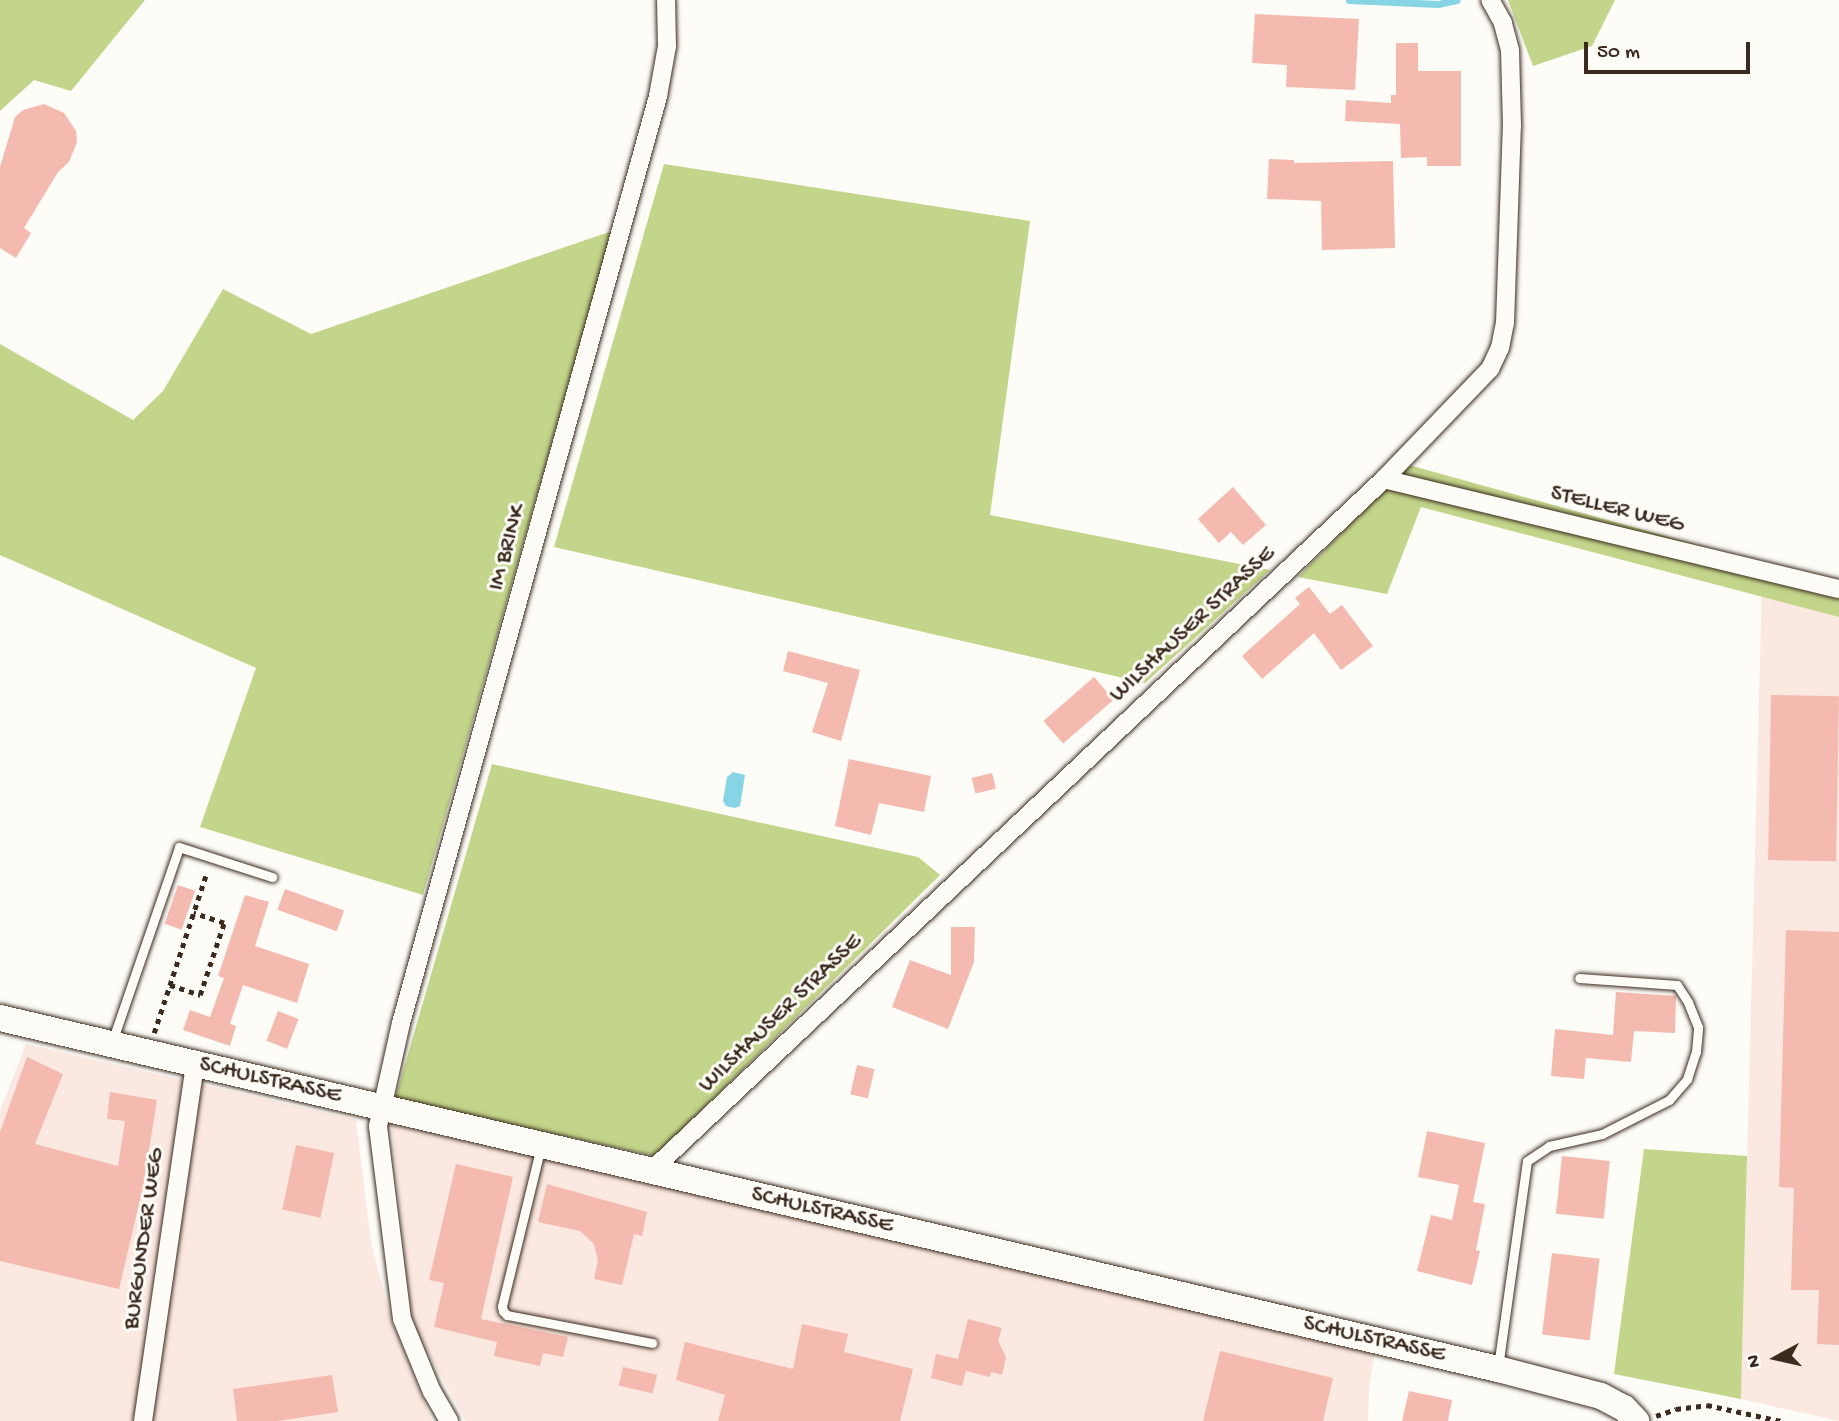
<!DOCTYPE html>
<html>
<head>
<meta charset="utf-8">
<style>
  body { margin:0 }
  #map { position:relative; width:1839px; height:1421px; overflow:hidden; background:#fdfcf7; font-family:"Gochi Hand",sans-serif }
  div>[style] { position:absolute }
  .built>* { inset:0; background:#fbe8e1 }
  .green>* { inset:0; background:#c3d58a }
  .water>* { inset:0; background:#86d4e4 }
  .stream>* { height:7px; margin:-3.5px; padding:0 3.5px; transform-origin:3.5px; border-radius:3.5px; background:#86d4e4 }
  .building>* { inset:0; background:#f5baaf; transform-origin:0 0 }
  .path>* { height:4.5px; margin-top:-2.25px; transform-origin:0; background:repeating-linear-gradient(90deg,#3b2a1e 0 5px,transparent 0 10px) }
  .roads { filter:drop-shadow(0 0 2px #3b2a1e) drop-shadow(0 0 2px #3b2a1e) }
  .lane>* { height:9px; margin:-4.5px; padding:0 4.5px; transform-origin:4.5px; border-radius:4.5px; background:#fdfcf7 }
  .street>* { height:18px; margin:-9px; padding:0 9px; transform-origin:9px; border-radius:9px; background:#fdfcf7 }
  .secondary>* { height:26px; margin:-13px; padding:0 13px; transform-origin:13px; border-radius:13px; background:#fdfcf7 }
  span { translate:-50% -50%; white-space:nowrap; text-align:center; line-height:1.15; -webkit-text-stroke:6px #fdfcf7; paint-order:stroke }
  .street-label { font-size:24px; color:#3b2a1e }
  .north { position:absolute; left:1741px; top:1323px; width:70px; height:70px; -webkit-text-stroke:5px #fdfcf7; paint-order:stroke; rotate:262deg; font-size:19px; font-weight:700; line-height:28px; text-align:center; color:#3b2a1e }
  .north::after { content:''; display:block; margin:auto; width:24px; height:32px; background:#3b2a1e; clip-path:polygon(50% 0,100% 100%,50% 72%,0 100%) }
  .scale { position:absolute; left:1584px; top:42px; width:166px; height:32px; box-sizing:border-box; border:4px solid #3b2a1e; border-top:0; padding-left:9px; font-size:21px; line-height:24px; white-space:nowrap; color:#3b2a1e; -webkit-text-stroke:5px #fdfcf7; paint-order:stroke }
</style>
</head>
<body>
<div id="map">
  <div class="built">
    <i style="clip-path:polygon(1762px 580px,1839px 599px,1839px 1421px,1741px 1399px)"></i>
    <i style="clip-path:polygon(26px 1044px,356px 1120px,371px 1243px,392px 1323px,432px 1421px,0 1421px,0 1111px)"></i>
    <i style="clip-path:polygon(391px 1120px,1375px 1352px,1369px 1387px,1368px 1421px,466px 1421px,412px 1324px)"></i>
  </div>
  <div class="green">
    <i style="clip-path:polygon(0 0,145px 0,71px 91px,34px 80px,0 111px)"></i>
    <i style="clip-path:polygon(1508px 0,1615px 0,1592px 46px,1533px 66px)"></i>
    <i style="clip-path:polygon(664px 164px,1030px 221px,990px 515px,1270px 570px,1145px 683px,554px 547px)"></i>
    <i style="clip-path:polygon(612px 231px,423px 895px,200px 827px,256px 668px,0 555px,0 344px,133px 420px,163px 391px,223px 289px,311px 334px)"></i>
    <i style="clip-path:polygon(1409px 465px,1839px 584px,1839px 617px,1421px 507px,1387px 594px,1298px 577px)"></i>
    <i style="clip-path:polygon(492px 764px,918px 857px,940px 875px,655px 1156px,395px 1099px)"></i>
    <i style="clip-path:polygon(1644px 1149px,1747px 1156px,1741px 1399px,1614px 1374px)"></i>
  </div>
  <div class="water">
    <i style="clip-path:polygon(733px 772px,745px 775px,740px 806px,735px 808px,726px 806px,723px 801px,727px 777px)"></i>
  </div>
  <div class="stream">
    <i style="left:1349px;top:0;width:89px;rotate:2.6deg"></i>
    <i style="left:1438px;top:4px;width:19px;rotate:-12deg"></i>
  </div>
  <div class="building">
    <i style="clip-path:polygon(1255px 14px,1359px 19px,1355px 90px,1286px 87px,1287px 65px,1252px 63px)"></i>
    <i style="clip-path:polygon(1396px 43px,1418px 43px,1418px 71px,1461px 71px,1461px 166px,1427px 166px,1427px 157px,1401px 158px,1400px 124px,1345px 121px,1346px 100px,1391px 103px,1391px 95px,1396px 95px)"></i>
    <i style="clip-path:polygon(44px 104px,64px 113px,76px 131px,77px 142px,69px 162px,58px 172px,24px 228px,31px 233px,16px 258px,0 248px,0 167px,15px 117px,23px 110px)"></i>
    <i style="clip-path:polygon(1269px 159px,1294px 160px,1294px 163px,1393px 161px,1395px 248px,1322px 250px,1321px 201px,1267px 199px)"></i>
    <i style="clip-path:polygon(1233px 487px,1266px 525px,1243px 545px,1231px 532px,1219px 543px,1198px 519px)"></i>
    <i style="clip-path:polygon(1309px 587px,1330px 614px,1342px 605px,1373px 646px,1341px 670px,1314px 633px,1262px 679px,1242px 656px,1300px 604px,1295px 598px)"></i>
    <i style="clip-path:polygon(788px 651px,860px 670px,841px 741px,812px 732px,828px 683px,783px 671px)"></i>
    <i style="left:1094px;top:677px;width:30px;height:67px;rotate:49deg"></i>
    <i style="left:1771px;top:695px;width:68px;height:165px;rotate:1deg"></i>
    <i style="clip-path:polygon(849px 759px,931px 776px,924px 812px,879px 803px,871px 835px,835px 826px)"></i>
    <i style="left:992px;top:773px;width:16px;height:21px;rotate:76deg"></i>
    <i style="left:178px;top:885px;width:18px;height:41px;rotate:19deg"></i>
    <i style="left:285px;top:889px;width:63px;height:22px;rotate:20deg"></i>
    <i style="clip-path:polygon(245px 895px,269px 902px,255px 946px,309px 964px,297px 1003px,243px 985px,230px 1024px,236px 1026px,230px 1046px,183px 1030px,190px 1010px,210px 1017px,224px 978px,218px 976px)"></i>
    <i style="clip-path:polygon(951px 927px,975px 927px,974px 962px,948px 1029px,892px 1007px,910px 960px,951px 975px)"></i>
    <i style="clip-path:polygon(1786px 930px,1839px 932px,1839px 1345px,1817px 1344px,1819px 1290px,1791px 1290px,1794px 1188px,1779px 1187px)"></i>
    <i style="clip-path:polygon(1616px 992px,1676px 996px,1675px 1033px,1634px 1031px,1631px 1062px,1586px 1058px,1584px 1079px,1551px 1076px,1555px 1029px,1613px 1035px)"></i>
    <i style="left:278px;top:1011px;width:22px;height:32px;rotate:21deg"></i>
    <i style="clip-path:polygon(27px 1057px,63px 1074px,35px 1144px,118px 1166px,125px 1121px,107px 1119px,110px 1092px,157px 1100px,143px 1187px,119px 1289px,0 1261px,0 1132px)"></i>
    <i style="left:857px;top:1065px;width:18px;height:30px;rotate:13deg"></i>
    <i style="clip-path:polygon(1427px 1131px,1485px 1143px,1473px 1202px,1485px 1204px,1476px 1250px,1480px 1251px,1472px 1285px,1417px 1271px,1431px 1215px,1452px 1220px,1459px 1185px,1418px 1177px)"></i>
    <i style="left:296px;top:1145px;width:39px;height:66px;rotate:12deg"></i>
    <i style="left:1562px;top:1156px;width:48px;height:58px;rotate:6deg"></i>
    <i style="clip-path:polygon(456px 1164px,513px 1177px,481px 1319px,568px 1337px,563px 1357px,543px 1353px,540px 1366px,494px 1356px,497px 1342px,434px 1327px,444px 1283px,429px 1280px)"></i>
    <i style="clip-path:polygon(547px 1184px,647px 1212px,642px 1236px,634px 1234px,622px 1285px,594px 1279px,598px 1261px,594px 1244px,580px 1231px,538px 1222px)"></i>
    <i style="left:1552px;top:1253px;width:48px;height:82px;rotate:7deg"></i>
    <i style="clip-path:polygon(968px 1319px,1002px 1328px,998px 1341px,1006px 1357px,1002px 1375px,991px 1372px,990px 1377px,966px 1371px,962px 1386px,931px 1378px,936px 1354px,958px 1359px)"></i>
    <i style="clip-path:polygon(802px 1324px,848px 1334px,844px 1352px,913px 1369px,900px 1421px,718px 1421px,725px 1395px,676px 1380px,685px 1342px,793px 1369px)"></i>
    <i style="clip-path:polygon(1220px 1351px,1333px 1378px,1323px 1421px,1203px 1421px)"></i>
    <i style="left:623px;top:1367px;width:35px;height:19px;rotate:13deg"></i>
    <i style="clip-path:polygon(332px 1375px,338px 1412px,277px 1421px,237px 1421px,233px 1389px)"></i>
    <i style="clip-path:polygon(1409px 1391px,1452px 1400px,1448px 1421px,1402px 1421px)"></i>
  </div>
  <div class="path">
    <i style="left:170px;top:985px;width:32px;rotate:18deg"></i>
    <i style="left:200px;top:995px;width:76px;rotate:-71.6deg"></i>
    <i style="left:224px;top:923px;width:32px;rotate:-162deg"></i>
    <i style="left:154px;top:1033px;width:169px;rotate:-71.8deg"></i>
    <i style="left:1656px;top:1416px;width:21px;rotate:-19deg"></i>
    <i style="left:1676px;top:1409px;width:31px;rotate:-7deg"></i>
    <i style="left:1707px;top:1405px;width:76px;rotate:12.2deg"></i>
  </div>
  <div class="roads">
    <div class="lane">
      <i style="left:112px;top:1042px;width:206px;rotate:-71deg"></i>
      <i style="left:179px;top:847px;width:98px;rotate:17.9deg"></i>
      <i style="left:541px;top:1146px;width:165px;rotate:103.7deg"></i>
      <i style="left:502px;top:1306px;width:5px;rotate:79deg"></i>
      <i style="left:503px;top:1311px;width:6px;rotate:45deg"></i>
      <i style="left:507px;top:1315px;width:148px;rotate:10.9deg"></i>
      <i style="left:1498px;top:1367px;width:208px;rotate:-82deg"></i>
      <i style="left:1527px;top:1161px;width:27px;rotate:-34deg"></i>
      <i style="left:1549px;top:1146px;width:54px;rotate:-12.8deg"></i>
      <i style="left:1602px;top:1134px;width:75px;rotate:-26.9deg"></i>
      <i style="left:1669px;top:1100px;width:28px;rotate:-49deg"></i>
      <i style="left:1687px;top:1079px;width:28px;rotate:-72deg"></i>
      <i style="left:1696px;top:1052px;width:25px;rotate:-85deg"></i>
      <i style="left:1698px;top:1027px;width:27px;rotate:-112deg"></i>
      <i style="left:1688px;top:1002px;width:20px;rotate:-123deg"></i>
      <i style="left:1677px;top:985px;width:98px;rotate:-175.9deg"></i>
    </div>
    <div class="street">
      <i style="left:1384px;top:479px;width:468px;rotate:13.6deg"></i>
      <i style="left:651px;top:1171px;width:1008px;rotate:-43.35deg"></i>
      <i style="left:1384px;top:479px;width:153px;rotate:-46.1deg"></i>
      <i style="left:1490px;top:369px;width:23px;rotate:-65deg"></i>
      <i style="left:1500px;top:348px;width:25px;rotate:-79deg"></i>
      <i style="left:1505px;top:323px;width:197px;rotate:-88deg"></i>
      <i style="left:1512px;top:126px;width:76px;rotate:-91.5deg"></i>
      <i style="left:1510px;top:50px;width:28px;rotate:-105deg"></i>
      <i style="left:1503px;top:23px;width:26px;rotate:-119deg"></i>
      <i style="left:143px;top:1421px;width:362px;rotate:-81.7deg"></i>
      <i style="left:449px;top:1421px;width:34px;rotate:-120deg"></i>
      <i style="left:432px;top:1392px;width:79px;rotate:-112.3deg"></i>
      <i style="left:402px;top:1319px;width:194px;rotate:-97.1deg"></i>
      <i style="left:378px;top:1126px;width:106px;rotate:-77.4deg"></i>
      <i style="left:401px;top:1023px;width:962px;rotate:-74.5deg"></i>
      <i style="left:658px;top:96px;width:51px;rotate:-79.8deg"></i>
      <i style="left:667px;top:46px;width:46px;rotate:-91.2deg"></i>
    </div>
    <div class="secondary">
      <i style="left:0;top:1018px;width:1539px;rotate:13.19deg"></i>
      <i style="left:1498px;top:1369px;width:106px;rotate:14.7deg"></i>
      <i style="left:1601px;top:1396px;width:26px;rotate:28deg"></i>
      <i style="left:1624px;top:1408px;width:18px;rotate:47deg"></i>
    </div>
  </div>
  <div class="street-label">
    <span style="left:1617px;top:510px;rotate:14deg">STELLER WEG</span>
    <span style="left:508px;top:548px;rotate:-75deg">IM BRINK</span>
    <span style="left:1193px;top:625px;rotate:-43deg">WILSHAUSER STRASSE</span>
    <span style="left:781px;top:1014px;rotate:-44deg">WILSHAUSER STRASSE</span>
    <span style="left:270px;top:1081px;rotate:13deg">SCHULSTRASSE</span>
    <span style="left:822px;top:1211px;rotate:13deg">SCHULSTRASSE</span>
    <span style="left:145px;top:1239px;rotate:-82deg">BURGUNDER WEG</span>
    <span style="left:1374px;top:1340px;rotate:13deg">SCHULSTRASSE</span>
  </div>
  <div class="north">N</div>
  <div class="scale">50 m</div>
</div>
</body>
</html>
